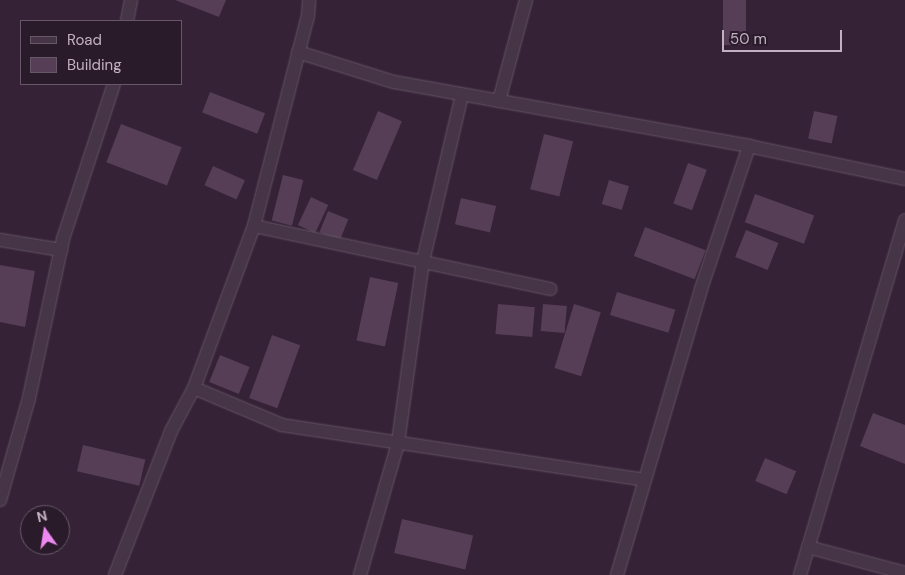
<!DOCTYPE html>
<html>
<head>
<meta charset="utf-8">
<style>
  body { margin:0 }
  #map { position:relative; width:905px; height:575px; overflow:hidden; background:#352236; font-family:"DM Sans",sans-serif }
  div>[style] { position:absolute }
  .building>* { inset:0; background:#553e56; transform-origin:0 0 }
  .roads { filter:drop-shadow(0 0 1px #645365) drop-shadow(0 0 1px #645365) }
  .street>* { height:12px; margin:-6px; padding:0 6px; transform-origin:6px; border-radius:6px; background:#463547 }
  span { translate:-50% -50%; white-space:nowrap; text-align:center; line-height:1.15; -webkit-text-stroke:4px #2a1b2b; paint-order:stroke }
  .legend { position:absolute; left:20px; top:20px; width:162px; height:65px; box-sizing:border-box; background:#2a1b2b; border:1px solid #675768; margin:0; padding:6px 9px; list-style:none; font-size:15px; color:#c3b0c3 }
  .legend li { display:flex; align-items:center; gap:10px; height:25px }
  .legend b { width:25px; border:1px solid #675768 }
  .north { position:absolute; left:20px; top:505px; width:50px; height:50px; box-sizing:border-box; background:#2a1b2b; border:1px solid #675768; border-radius:50%; rotate:347deg; font-size:14px; font-weight:700; line-height:20px; text-align:center; color:#c3b0c3 }
  .north::after { content:''; display:block; margin:auto; width:18px; height:22px; background:#ec88f0; clip-path:polygon(50% 0,100% 100%,50% 72%,0 100%) }
  .scale { position:absolute; left:722px; top:30px; width:120px; height:22px; box-sizing:border-box; border:2px solid #c3b0c3; border-top:0; padding-left:6px; font-size:15px; line-height:18px; white-space:nowrap; color:#c3b0c3; -webkit-text-stroke:4px #2a1b2b; paint-order:stroke }
</style>
</head>
<body>
<div id="map">
  <div class="building">
    <i style="clip-path:polygon(175px 0,226px 0,219px 17px)"></i>
    <i style="left:723px;top:0;width:23px;height:45px"></i>
    <i style="left:210px;top:92px;width:59px;height:22px;rotate:21deg"></i>
    <i style="left:378px;top:111px;width:26px;height:64px;rotate:23deg"></i>
    <i style="left:814px;top:111px;width:24px;height:28px;rotate:12deg"></i>
    <i style="left:121px;top:124px;width:65px;height:41px;rotate:21deg"></i>
    <i style="left:544px;top:134px;width:30px;height:57px;rotate:14deg"></i>
    <i style="left:688px;top:163px;width:20px;height:43px;rotate:20deg"></i>
    <i style="left:213px;top:166px;width:35px;height:21px;rotate:24deg"></i>
    <i style="left:283px;top:175px;width:21px;height:47px;rotate:14deg"></i>
    <i style="left:609px;top:180px;width:21px;height:25px;rotate:17deg"></i>
    <i style="left:755px;top:194px;width:63px;height:30px;rotate:20deg"></i>
    <i style="left:311px;top:197px;width:19px;height:31px;rotate:25deg"></i>
    <i style="left:461px;top:198px;width:36px;height:27px;rotate:13deg"></i>
    <i style="left:328px;top:211px;width:22px;height:23px;rotate:22deg"></i>
    <i style="left:645px;top:227px;width:65px;height:31px;rotate:21deg"></i>
    <i style="left:746px;top:230px;width:35px;height:29px;rotate:22deg"></i>
    <i style="clip-path:polygon(0 265px,35px 271px,25px 327px,0 322px)"></i>
    <i style="left:370px;top:277px;width:29px;height:65px;rotate:12deg"></i>
    <i style="left:617px;top:292px;width:61px;height:24px;rotate:17deg"></i>
    <i style="left:498px;top:304px;width:37px;height:30px;rotate:5deg"></i>
    <i style="left:543px;top:304px;width:24px;height:27px;rotate:5deg"></i>
    <i style="left:574px;top:304px;width:28px;height:67px;rotate:17deg"></i>
    <i style="left:272px;top:335px;width:30px;height:67px;rotate:20deg"></i>
    <i style="left:220px;top:355px;width:32px;height:29px;rotate:22deg"></i>
    <i style="clip-path:polygon(873px 413px,905px 425px,905px 464px,860px 446px)"></i>
    <i style="left:83px;top:445px;width:64px;height:27px;rotate:13deg"></i>
    <i style="left:765px;top:458px;width:34px;height:25px;rotate:23deg"></i>
    <i style="left:402px;top:519px;width:73px;height:35px;rotate:13deg"></i>
  </div>
  <div class="roads">
    <div class="street">
      <i style="left:127px;top:21px;width:21px;rotate:-79deg"></i>
      <i style="left:298px;top:52px;width:101px;rotate:17.4deg"></i>
      <i style="left:394px;top:82px;width:361px;rotate:10.2deg"></i>
      <i style="left:749px;top:146px;width:159px;rotate:11.9deg"></i>
      <i style="left:499px;top:101px;width:105px;rotate:-75deg"></i>
      <i style="left:254px;top:226px;width:303px;rotate:12deg"></i>
      <i style="left:0;top:240px;width:62px;rotate:9.3deg"></i>
      <i style="left:194px;top:388px;width:95px;rotate:22.8deg"></i>
      <i style="left:282px;top:425px;width:366px;rotate:8.6deg"></i>
      <i style="left:0;top:500px;width:106px;rotate:-74.1deg"></i>
      <i style="left:29px;top:398px;width:163px;rotate:-77.9deg"></i>
      <i style="left:63px;top:239px;width:163px;rotate:-71.8deg"></i>
      <i style="left:808px;top:547px;width:100px;rotate:15deg"></i>
      <i style="left:115px;top:575px;width:155px;rotate:-68.7deg"></i>
      <i style="left:171px;top:431px;width:49px;rotate:-61.9deg"></i>
      <i style="left:194px;top:388px;width:173px;rotate:-69.7deg"></i>
      <i style="left:254px;top:226px;width:217px;rotate:-75.6deg"></i>
      <i style="left:308px;top:16px;width:16px;rotate:-86deg"></i>
      <i style="left:360px;top:575px;width:137px;rotate:-73.9deg"></i>
      <i style="left:398px;top:443px;width:184px;rotate:-82.2deg"></i>
      <i style="left:423px;top:261px;width:171px;rotate:-76.8deg"></i>
      <i style="left:617px;top:575px;width:298px;rotate:-73.6deg"></i>
      <i style="left:701px;top:289px;width:151px;rotate:-71.4deg"></i>
      <i style="left:800px;top:575px;width:370px;rotate:-73.5deg"></i>
    </div>
  </div>
  <ul class="legend">
  <li><b style="height:6px;background:#463547"></b>Road</li>
  <li><b style="height:14px;background:#553e56"></b>Building</li>
  </ul>
  <div class="north">N</div>
  <div class="scale">50 m</div>
</div>
</body>
</html>
